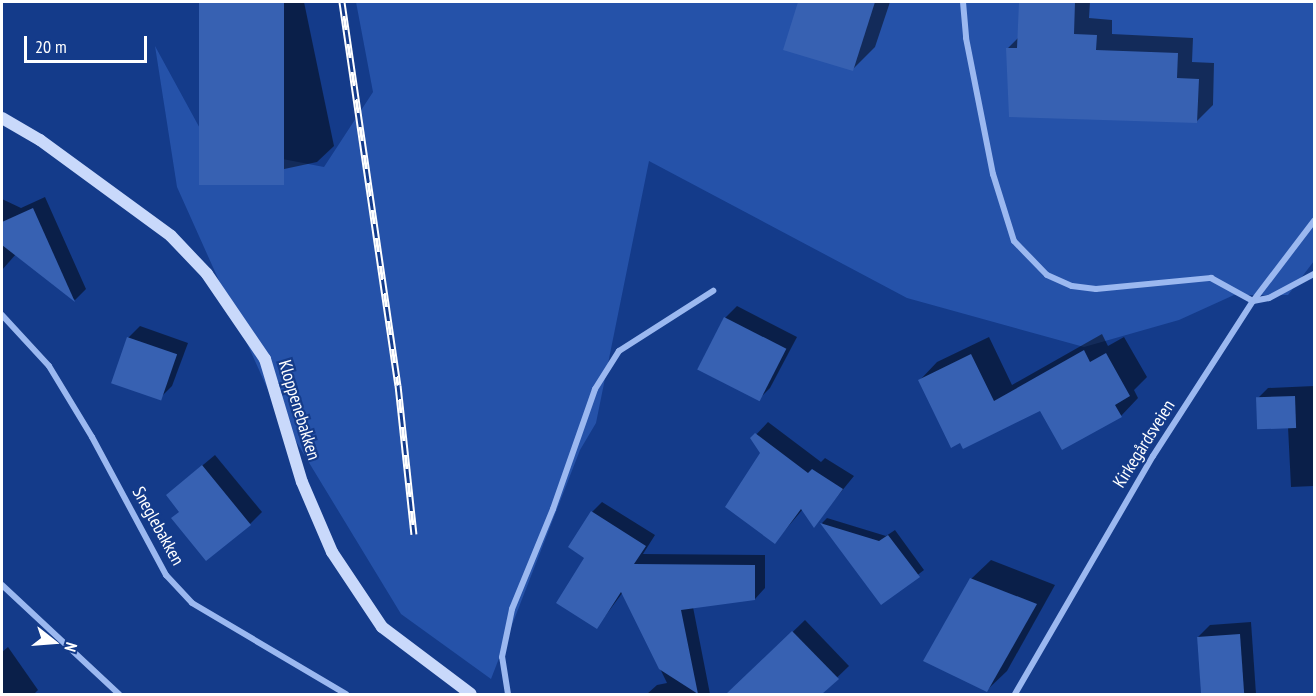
<!DOCTYPE html>
<html>
<head>
<meta charset="utf-8">
<style>
  body { margin:0 }
  #map { position:relative; width:1316px; height:696px; overflow:hidden; background:#143b8a; font-family:"PT Sans Narrow",sans-serif }
  div>[style] { position:absolute }
  .green>* { inset:0; background:#2552a9 }
  .shadow>* { inset:0; background:#0007 }
  .building>* { inset:0; background:#3761b2; transform-origin:0 0 }
  .street>* { height:6px; margin:-3px; padding:0 3px; transform-origin:3px; border-radius:3px; background:#9bb8f0 }
  .secondary>* { height:12px; margin:-6px; padding:0 6px; transform-origin:6px; border-radius:6px; background:#c9d9fb }
  .rail>* { height:7px; margin-top:-3.5px; transform-origin:0; background:repeating-linear-gradient(90deg,#143b8a 0 14px,#fff 0 28px); box-sizing:border-box; border-block:2px solid #fff }
  span { translate:-50% -50%; white-space:nowrap; text-align:center; line-height:1.15; -webkit-text-stroke:4.5px #143b8a; paint-order:stroke }
  .street-label { font-size:18px; color:#fff }
  .frame { position:absolute; inset:0; border:3px solid #fff; pointer-events:none }
  .north { position:absolute; left:24px; top:612px; width:60px; height:60px; -webkit-text-stroke:4px #143b8a; paint-order:stroke; rotate:107deg; font-size:16px; font-weight:700; line-height:24px; text-align:center; color:#fff }
  .north::after { content:''; display:block; margin:auto; width:21px; height:27px; background:#fff; clip-path:polygon(50% 0,100% 100%,50% 72%,0 100%) }
  .scale { position:absolute; left:24px; top:36px; width:123px; height:27px; box-sizing:border-box; border:3px solid #fff; border-top:0; padding-left:8px; font-size:18px; line-height:21px; white-space:nowrap; color:#fff; -webkit-text-stroke:4px #143b8a; paint-order:stroke }
</style>
</head>
<body>
<div id="map">
  <div class="green">
    <i style="clip-path:polygon(356px 2px,1314px 2px,1314px 261px,1288px 295px,1234px 295px,1179px 320px,1084px 347px,907px 298px,649px 161px,596px 423px,580px 450px,491px 679px,401px 614px,277px 410px,177px 187px,155px 46px,209px 145px,324px 167px,373px 92px)"></i>
  </div>
  <div class="shadow">
    <i style="clip-path:polygon(200px 2px,304px 2px,334px 146px,317px 162px,237px 179px)"></i>
    <i style="clip-path:polygon(800px 2px,890px 2px,875px 47px,853px 69px,785px 49px)"></i>
    <i style="clip-path:polygon(1020px 2px,1090px 2px,1089px 18px,1112px 20px,1112px 34px,1193px 38px,1192px 62px,1214px 63px,1213px 105px,1197px 121px,1008px 48px,1019px 37px)"></i>
    <i style="clip-path:polygon(45px 197px,86px 289px,75px 300px,16px 254px,2px 270px,2px 199px,21px 208px)"></i>
    <i style="clip-path:polygon(737px 306px,797px 337px,770px 388px,758px 400px,725px 318px)"></i>
    <i style="clip-path:polygon(140px 326px,188px 343px,172px 386px,160px 398px,128px 338px)"></i>
    <i style="clip-path:polygon(1102px 334px,1108px 346px,1124px 337px,1147px 377px,1134px 390px,1138px 398px,1121px 416px,1040px 409px,964px 447px,920px 380px,937px 362px,989px 337px,1012px 385px)"></i>
    <i style="clip-path:polygon(1314px 386px,1314px 486px,1291px 487px,1288px 427px,1258px 398px,1268px 388px)"></i>
    <i style="clip-path:polygon(768px 422px,821px 462px,825px 458px,854px 476px,814px 525px,803px 509px,775px 542px,762px 453px,752px 439px)"></i>
    <i style="clip-path:polygon(215px 455px,262px 512px,250px 524px,181px 511px,180px 484px)"></i>
    <i style="clip-path:polygon(602px 502px,655px 535px,643px 554px,765px 555px,765px 588px,755px 599px,693px 607px,710px 694px,647px 694px,657px 685px,667px 683px,623px 592px,597px 627px,586px 557px,592px 512px)"></i>
    <i style="clip-path:polygon(827px 518px,886px 536px,895px 530px,924px 570px,881px 603px,822px 523px)"></i>
    <i style="clip-path:polygon(991px 560px,1055px 585px,1007px 671px,987px 690px,971px 579px)"></i>
    <i style="clip-path:polygon(805px 620px,849px 666px,820px 694px,757px 694px,743px 680px)"></i>
    <i style="clip-path:polygon(1251px 622px,1256px 694px,1202px 694px,1198px 637px,1210px 625px)"></i>
    <i style="clip-path:polygon(8px 647px,38px 690px,34px 694px,2px 694px,2px 652px)"></i>
  </div>
  <div class="building">
    <i style="left:199px;top:2px;width:85px;height:183px"></i>
    <i style="clip-path:polygon(798px 2px,875px 2px,853px 71px,783px 50px)"></i>
    <i style="clip-path:polygon(1019px 2px,1075px 2px,1074px 34px,1097px 35px,1096px 50px,1178px 53px,1177px 78px,1199px 79px,1197px 123px,1009px 117px,1006px 48px,1017px 48px)"></i>
    <i style="clip-path:polygon(33px 208px,75px 302px,2px 245px,2px 222px)"></i>
    <i style="left:724px;top:317px;width:70px;height:59px;rotate:27deg"></i>
    <i style="left:127px;top:337px;width:53px;height:49px;rotate:19deg"></i>
    <i style="clip-path:polygon(1084px 350px,1090px 362px,1106px 353px,1130px 396px,1115px 405px,1122px 417px,1062px 450px,1040px 411px,963px 449px,960px 443px,951px 448px,918px 380px,971px 354px,994px 401px)"></i>
    <i style="left:1295px;top:396px;width:32px;height:39px;rotate:88deg"></i>
    <i style="clip-path:polygon(755px 433px,808px 473px,812px 469px,843px 489px,814px 528px,801px 509px,775px 544px,725px 507px,760px 453px,750px 438px)"></i>
    <i style="clip-path:polygon(202px 465px,251px 525px,206px 561px,171px 518px,179px 512px,166px 495px)"></i>
    <i style="clip-path:polygon(591px 511px,646px 546px,634px 564px,755px 565px,755px 600px,681px 610px,698px 694px,659px 669px,621px 592px,597px 629px,556px 603px,584px 558px,568px 547px)"></i>
    <i style="clip-path:polygon(820px 523px,879px 541px,888px 535px,920px 577px,881px 605px)"></i>
    <i style="clip-path:polygon(970px 578px,1037px 604px,987px 692px,923px 661px)"></i>
    <i style="clip-path:polygon(792px 631px,839px 679px,822px 694px,726px 694px)"></i>
    <i style="left:1240px;top:634px;width:60px;height:43px;rotate:86deg"></i>
  </div>
  <div class="street">
    <i style="left:963px;top:2px;width:36px;rotate:85deg"></i>
    <i style="left:966px;top:38px;width:139px;rotate:78.8deg"></i>
    <i style="left:993px;top:174px;width:70px;rotate:72.6deg"></i>
    <i style="left:1014px;top:241px;width:47px;rotate:45.9deg"></i>
    <i style="left:1047px;top:275px;width:27px;rotate:24deg"></i>
    <i style="left:1072px;top:286px;width:24px;rotate:7deg"></i>
    <i style="left:1096px;top:289px;width:116px;rotate:-5.5deg"></i>
    <i style="left:1211px;top:278px;width:48px;rotate:28.7deg"></i>
    <i style="left:1253px;top:301px;width:16px;rotate:-11deg"></i>
    <i style="left:1269px;top:298px;width:51px;rotate:-28.1deg"></i>
    <i style="left:2px;top:315px;width:69px;rotate:47.3deg"></i>
    <i style="left:49px;top:366px;width:83px;rotate:58.8deg"></i>
    <i style="left:92px;top:437px;width:157px;rotate:61.8deg"></i>
    <i style="left:166px;top:575px;width:38px;rotate:47deg"></i>
    <i style="left:192px;top:603px;width:179px;rotate:30.6deg"></i>
    <i style="left:2px;top:585px;width:160px;rotate:43deg"></i>
    <i style="left:508px;top:694px;width:37px;rotate:-99deg"></i>
    <i style="left:502px;top:657px;width:49px;rotate:-78.2deg"></i>
    <i style="left:512px;top:609px;width:108px;rotate:-67.7deg"></i>
    <i style="left:553px;top:509px;width:127px;rotate:-70.7deg"></i>
    <i style="left:595px;top:389px;width:45px;rotate:-57.7deg"></i>
    <i style="left:619px;top:351px;width:112px;rotate:-32.6deg"></i>
    <i style="left:1015px;top:694px;width:275px;rotate:-59.9deg"></i>
    <i style="left:1153px;top:456px;width:184px;rotate:-57.2deg"></i>
    <i style="left:1253px;top:301px;width:101px;rotate:-52.7deg"></i>
  </div>
  <div class="secondary">
    <i style="left:2px;top:118px;width:44px;rotate:30.1deg"></i>
    <i style="left:40px;top:140px;width:162px;rotate:36.2deg"></i>
    <i style="left:171px;top:236px;width:52px;rotate:46.5deg"></i>
    <i style="left:207px;top:274px;width:103px;rotate:55.7deg"></i>
    <i style="left:265px;top:359px;width:128px;rotate:73.3deg"></i>
    <i style="left:302px;top:482px;width:76px;rotate:66.8deg"></i>
    <i style="left:332px;top:552px;width:90px;rotate:56.3deg"></i>
    <i style="left:382px;top:627px;width:111px;rotate:37deg"></i>
  </div>
  <div class="rail">
    <i style="left:342px;top:2px;width:387px;rotate:81.7deg"></i>
    <i style="left:398px;top:385px;width:150px;rotate:83.9deg"></i>
  </div>
  <div class="street-label">
    <span style="left:299px;top:410px;rotate:73deg">Kloppenebakken</span>
    <span style="left:1144px;top:444px;rotate:-58deg">Kirkegårdsveien</span>
    <span style="left:158px;top:526px;rotate:61deg">Sneglebakken</span>
  </div>
  <div class="frame"></div>
  <div class="north">N</div>
  <div class="scale">20 m</div>
</div>
</body>
</html>
